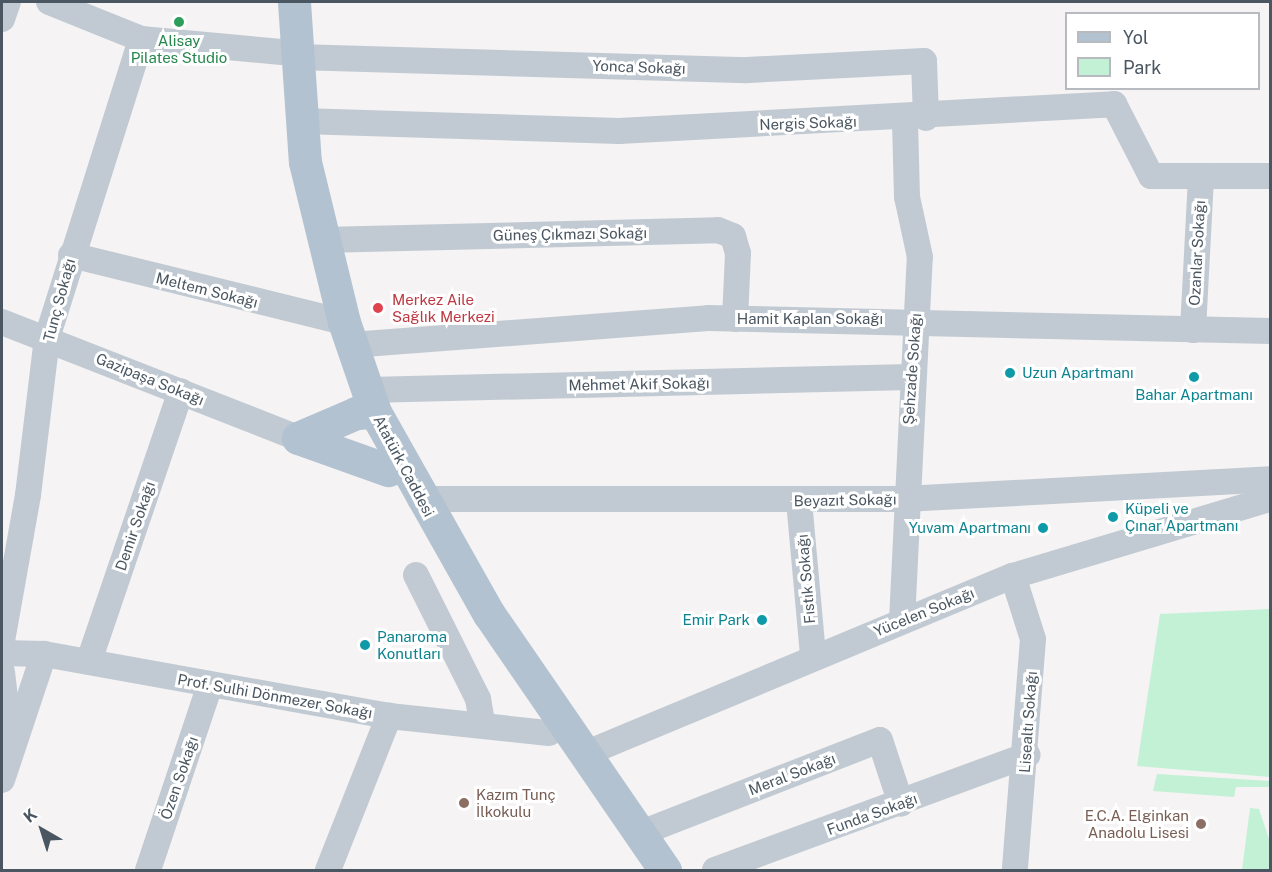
<!DOCTYPE html>
<html>
<head>
<meta charset="utf-8">
<style>
  body { margin:0 }
  #map { position:relative; width:1272px; height:872px; overflow:hidden; background:#f5f3f3; font-family:"Public Sans",sans-serif }
  div>[style] { position:absolute }
  .green>* { inset:0; background:#c3f1d5 }
  .minor>* { height:26px; margin:-13px; padding:0 13px; transform-origin:13px; border-radius:13px; background:#c1cad2 }
  .major>* { height:33px; margin:-16.5px; padding:0 16.5px; transform-origin:16.5px; border-radius:16.5px; background:#b3c2d1 }
  .dots>* { width:16px; height:16px; translate:-50% -50%; box-sizing:border-box; border:3px solid #fff; border-radius:50% }
  span { translate:-50% -50%; white-space:nowrap; text-align:center; line-height:1.15; -webkit-text-stroke:6px #fff; paint-order:stroke }
  .leisure-label { font-size:15px; color:#27864d }
  .street-label { font-size:15px; color:#4a5661 }
  .health-label { font-size:15px; color:#be3a42 }
  .left { translate:0 -50%; text-align:left }
  .culture-label { font-size:15px; color:#0d838f }
  .right { translate:-100% -50%; text-align:right }
  .education-label { font-size:15px; color:#785e54 }
  .frame { position:absolute; inset:0; border:3px solid #4a5661; pointer-events:none }
  .legend { position:absolute; left:1065px; top:12px; width:195px; height:78px; box-sizing:border-box; background:#fff; border:2px solid #b7bbc0; margin:0; padding:8px 10px; list-style:none; font-size:18px; color:#4a5661 }
  .legend li { display:flex; align-items:center; gap:12px; height:30px }
  .legend b { width:30px; border:2px solid #b7bbc0 }
  .north { position:absolute; left:12px; top:800px; width:60px; height:60px; -webkit-text-stroke:4px #fff; paint-order:stroke; rotate:321deg; font-size:16px; font-weight:700; line-height:24px; text-align:center; color:#4a5661 }
  .north::after { content:''; display:block; margin:auto; width:21px; height:27px; background:#4a5661; clip-path:polygon(50% 0,100% 100%,50% 72%,0 100%) }
</style>
</head>
<body>
<div id="map">
  <div class="green">
    <i style="clip-path:polygon(1270px 609px,1270px 777px,1137px 766px,1160px 614px)"></i>
    <i style="clip-path:polygon(1157px 774px,1270px 781px,1270px 787px,1236px 787px,1234px 797px,1153px 791px)"></i>
    <i style="clip-path:polygon(1250px 808px,1259px 809px,1270px 842px,1270px 870px,1242px 870px)"></i>
  </div>
  <div class="minor">
    <i style="left:49px;top:2px;width:99px;rotate:21.9deg"></i>
    <i style="left:141px;top:39px;width:141px;rotate:5.3deg"></i>
    <i style="left:2px;top:19px;width:18px;rotate:-71deg"></i>
    <i style="left:297px;top:57px;width:450px;rotate:1.7deg"></i>
    <i style="left:747px;top:70px;width:177px;rotate:-2.9deg"></i>
    <i style="left:924px;top:61px;width:57px;rotate:88deg"></i>
    <i style="left:301px;top:121px;width:318px;rotate:1.8deg"></i>
    <i style="left:619px;top:131px;width:496px;rotate:-3.1deg"></i>
    <i style="left:1114px;top:104px;width:81px;rotate:62.8deg"></i>
    <i style="left:1151px;top:176px;width:119px"></i>
    <i style="left:322px;top:240px;width:396px;rotate:-1.4deg"></i>
    <i style="left:718px;top:230px;width:16px;rotate:22deg"></i>
    <i style="left:733px;top:236px;width:18px;rotate:74deg"></i>
    <i style="left:738px;top:253px;width:66px;rotate:92.6deg"></i>
    <i style="left:71px;top:255px;width:281px;rotate:13.8deg"></i>
    <i style="left:2px;top:322px;width:318px;rotate:21.4deg"></i>
    <i style="left:1193px;top:330px;width:153px;rotate:-87deg"></i>
    <i style="left:351px;top:345px;width:358px;rotate:-4.3deg"></i>
    <i style="left:708px;top:318px;width:562px;rotate:1.33deg"></i>
    <i style="left:368px;top:390px;width:543px;rotate:-1.37deg"></i>
    <i style="left:420px;top:499px;width:485px"></i>
    <i style="left:905px;top:499px;width:366px;rotate:-3.1deg"></i>
    <i style="left:799px;top:501px;width:156px;rotate:84.8deg"></i>
    <i style="left:416px;top:575px;width:139px;rotate:63.4deg"></i>
    <i style="left:478px;top:699px;width:27px;rotate:80deg"></i>
    <i style="left:1013px;top:576px;width:66px;rotate:72.4deg"></i>
    <i style="left:1033px;top:639px;width:232px;rotate:94.5deg"></i>
    <i style="left:902px;top:621px;width:364px;rotate:-87.2deg"></i>
    <i style="left:920px;top:257px;width:61px;rotate:-102.2deg"></i>
    <i style="left:907px;top:197px;width:78px;rotate:-91.5deg"></i>
    <i style="left:2px;top:641px;width:148px;rotate:-79.9deg"></i>
    <i style="left:28px;top:495px;width:158px;rotate:-83.1deg"></i>
    <i style="left:47px;top:338px;width:313px;rotate:-72.5deg"></i>
    <i style="left:2px;top:653px;width:42px;rotate:1.4deg"></i>
    <i style="left:44px;top:654px;width:351px;rotate:10.2deg"></i>
    <i style="left:389px;top:716px;width:161px;rotate:6.1deg"></i>
    <i style="left:89px;top:661px;width:285px;rotate:-71.2deg"></i>
    <i style="left:2px;top:672px;width:69px;rotate:83.4deg"></i>
    <i style="left:587px;top:753px;width:461px;rotate:-22.6deg"></i>
    <i style="left:1013px;top:576px;width:268px;rotate:-16.7deg"></i>
    <i style="left:2px;top:780px;width:133px;rotate:-71.6deg"></i>
    <i style="left:641px;top:833px;width:256px;rotate:-21.3deg"></i>
    <i style="left:880px;top:740px;width:67px;rotate:71.8deg"></i>
    <i style="left:148px;top:870px;width:195px;rotate:-71.5deg"></i>
    <i style="left:328px;top:870px;width:166px;rotate:-68.4deg"></i>
    <i style="left:715px;top:870px;width:333px;rotate:-20.2deg"></i>
  </div>
  <div class="major">
    <i style="left:294px;top:2px;width:160px;rotate:86.1deg"></i>
    <i style="left:305px;top:162px;width:165px;rotate:76.3deg"></i>
    <i style="left:344px;top:322px;width:95px;rotate:71deg"></i>
    <i style="left:375px;top:412px;width:232px;rotate:60.6deg"></i>
    <i style="left:489px;top:614px;width:311px;rotate:55.5deg"></i>
    <i style="left:298px;top:438px;width:96px;rotate:19.6deg"></i>
    <i style="left:298px;top:438px;width:63px;rotate:-23.3deg"></i>
    <i style="left:356px;top:413px;width:19px;rotate:-3deg"></i>
  </div>
  <div class="dots">
    <i style="left:179px;top:22px;background:#2e9e5b"></i>
    <i style="left:378px;top:308px;background:#e0444e"></i>
    <i style="left:1010px;top:373px;background:#0f9aa8"></i>
    <i style="left:1194px;top:377px;background:#0f9aa8"></i>
    <i style="left:1113px;top:517px;background:#0f9aa8"></i>
    <i style="left:1043px;top:528px;background:#0f9aa8"></i>
    <i style="left:762px;top:620px;background:#0f9aa8"></i>
    <i style="left:365px;top:645px;background:#0f9aa8"></i>
    <i style="left:464px;top:803px;background:#8d6e63"></i>
    <i style="left:1201px;top:824px;background:#8d6e63"></i>
  </div>
  <div class="leisure-label">
    <span style="left:179px;top:49px">Alisay<br>Pilates Studio</span>
  </div>
  <div class="street-label">
    <span style="left:639px;top:67px;rotate:2deg">Yonca Sokağı</span>
    <span style="left:808px;top:123px;rotate:-2deg">Nergis Sokağı</span>
    <span style="left:570px;top:234px;rotate:-1deg">Güneş Çıkmazı Sokağı</span>
    <span style="left:1197px;top:253px;rotate:-87deg">Ozanlar Sokağı</span>
    <span style="left:207px;top:290px;rotate:14deg">Meltem Sokağı</span>
    <span style="left:59px;top:300px;rotate:-75deg">Tunç Sokağı</span>
    <span style="left:810px;top:319px">Hamit Kaplan Sokağı</span>
    <span style="left:912px;top:369px;rotate:-86deg">Şehzade Sokağı</span>
    <span style="left:150px;top:379px;rotate:22deg">Gazipaşa Sokağı</span>
    <span style="left:639px;top:384px;rotate:-1deg">Mehmet Akif Sokağı</span>
    <span style="left:404px;top:466px;rotate:62deg">Atatürk Caddesi</span>
    <span style="left:845px;top:500px;rotate:-1deg">Beyazıt Sokağı</span>
    <span style="left:135px;top:526px;rotate:-71deg">Demir Sokağı</span>
    <span style="left:806px;top:579px;rotate:-95deg">Fıstık Sokağı</span>
    <span style="left:924px;top:612px;rotate:-22deg">Yücelen Sokağı</span>
    <span style="left:275px;top:696px;rotate:10deg">Prof. Sulhi Dönmezer Sokağı</span>
    <span style="left:1028px;top:722px;rotate:-86deg">Lisealtı Sokağı</span>
    <span style="left:792px;top:774px;rotate:-21deg">Meral Sokağı</span>
    <span style="left:179px;top:778px;rotate:-71deg">Özen Sokağı</span>
    <span style="left:872px;top:814px;rotate:-20deg">Funda Sokağı</span>
  </div>
  <div class="health-label">
    <span class="left" style="left:392px;top:308px">Merkez Aile<br>Sağlık Merkezi</span>
  </div>
  <div class="culture-label">
    <span class="left" style="left:1022px;top:373px">Uzun Apartmanı</span>
    <span style="left:1194px;top:395px">Bahar Apartmanı</span>
    <span class="left" style="left:1125px;top:517px">Küpeli ve<br>Çınar Apartmanı</span>
    <span class="right" style="left:1031px;top:528px">Yuvam Apartmanı</span>
    <span class="right" style="left:750px;top:620px">Emir Park</span>
    <span class="left" style="left:377px;top:645px">Panaroma<br>Konutları</span>
  </div>
  <div class="education-label">
    <span class="left" style="left:476px;top:803px">Kazım Tunç<br>İlkokulu</span>
    <span class="right" style="left:1189px;top:824px">E.C.A. Elginkan<br>Anadolu Lisesi</span>
  </div>
  <div class="frame"></div>
  <ul class="legend">
  <li><b style="height:8px;background:#b3c2d1"></b>Yol</li>
  <li><b style="height:16px;background:#c3f1d5"></b>Park</li>
  </ul>
  <div class="north">K</div>
</div>
</body>
</html>
